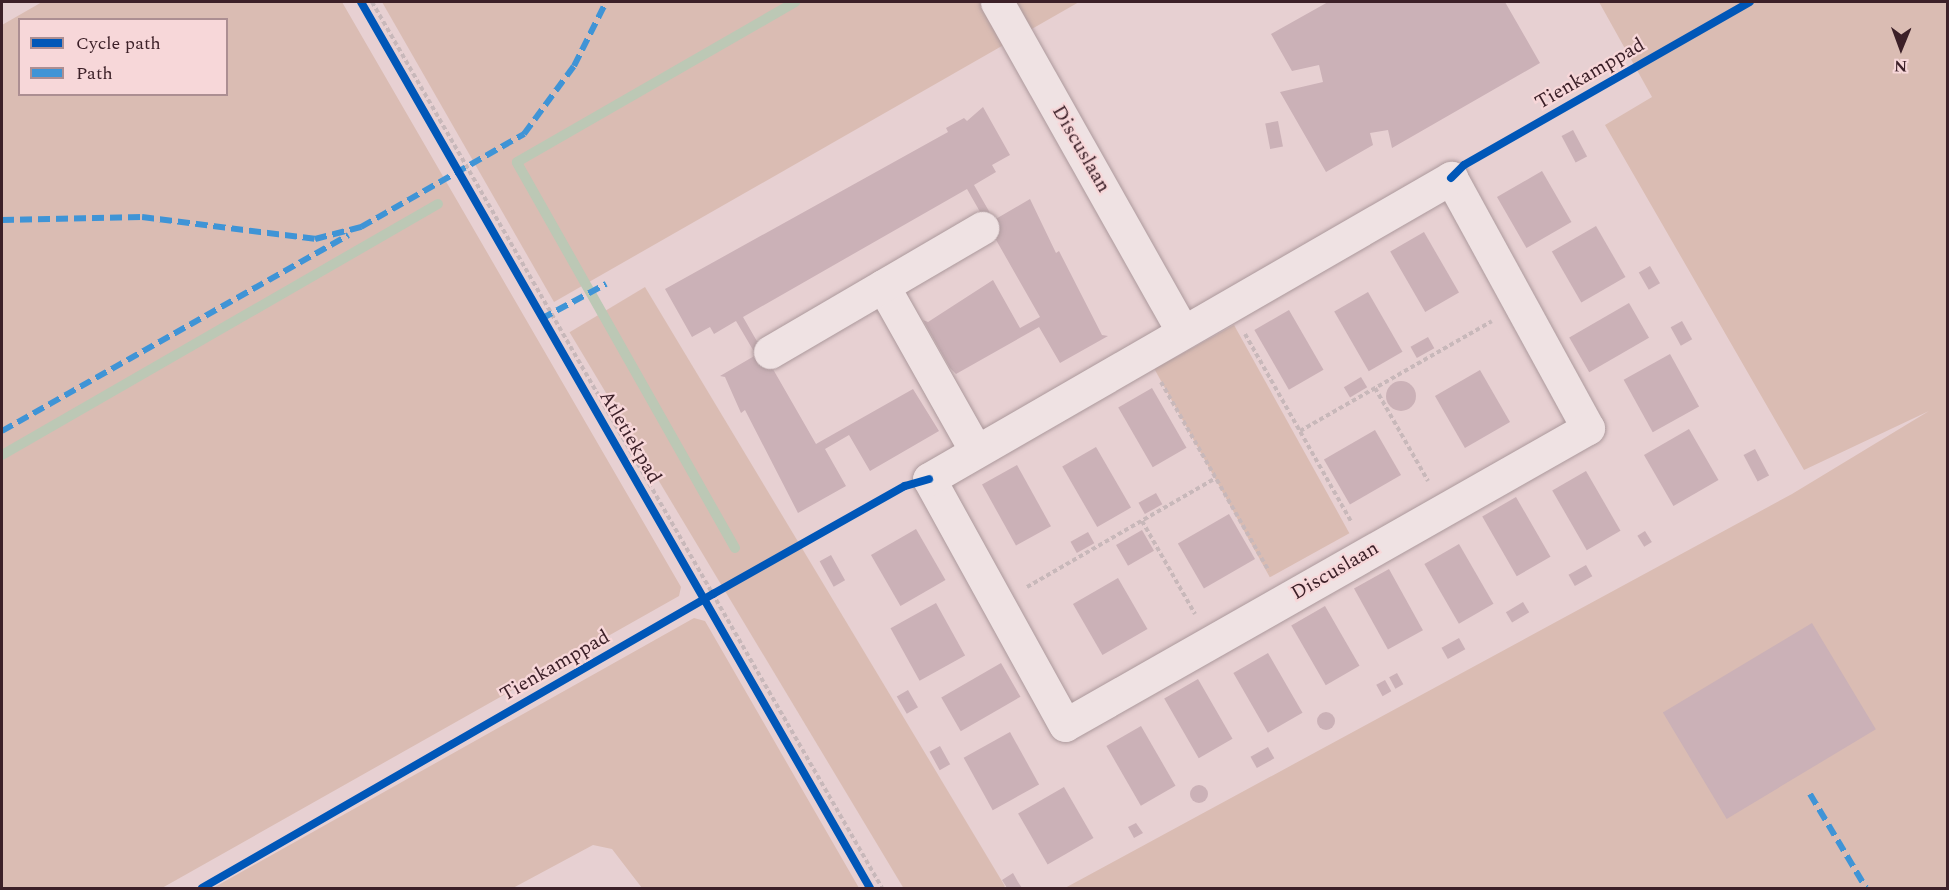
<!DOCTYPE html>
<html>
<head>
<meta charset="utf-8">
<style>
  body { margin:0 }
  #map { position:relative; width:1949px; height:890px; overflow:hidden; background:#e7d0d2; font-family:Spectral,serif }
  div>[style] { position:absolute }
  .green>* { inset:0; background:#dabcb3; transform-origin:0 0 }
  .stream>* { height:10px; margin:-5px; padding:0 5px; transform-origin:5px; border-radius:5px; background:#bcc8b5 }
  .building>* { inset:0; background:#cbb1b7; transform-origin:0 0 }
  .round { border-radius:50% }
  .path>* { height:4px; margin-top:-2px; transform-origin:0; background:repeating-linear-gradient(90deg,#c8b8ba 0 4.5px,transparent 0 7.5px) }
  .roads { filter:drop-shadow(0 0 2px #ac999c) drop-shadow(0 0 2px #ac999c) }
  .minor>* { height:33px; margin:-16.5px; padding:0 16.5px; transform-origin:16.5px; border-radius:16.5px; background:#efe2e3 }
  .quiet>* { height:6px; margin-top:-3px; transform-origin:0; background:repeating-linear-gradient(90deg,#3f94d6 0 12px,transparent 0 18px) }
  .cycleway>* { height:8px; margin:-4px; padding:0 4px; transform-origin:4px; border-radius:4px; background:#0057b8 }
  span { translate:-50% -50%; white-space:nowrap; text-align:center; line-height:1.15; -webkit-text-stroke:4.5px #f7d7d9; paint-order:stroke }
  .street-label { font-size:20px; color:#3c2028 }
  .frame { position:absolute; inset:0; border:3px solid #3c2028; pointer-events:none }
  .legend { position:absolute; left:18px; top:18px; width:210px; height:78px; box-sizing:border-box; background:#f7d7d9; border:2px solid #ac8e92; margin:0; padding:8px 10px; list-style:none; font-size:18px; color:#3c2028 }
  .legend li { display:flex; align-items:center; gap:12px; height:30px }
  .legend b { width:30px; border:2px solid #ac8e92 }
  .north { position:absolute; left:1871px; top:18px; width:60px; height:60px; -webkit-text-stroke:4px #f7d7d9; paint-order:stroke; rotate:181deg; font-size:16px; font-weight:700; line-height:24px; text-align:center; color:#3c2028 }
  .north::after { content:''; display:block; margin:auto; width:21px; height:27px; background:#3c2028; clip-path:polygon(50% 0,100% 100%,50% 72%,0 100%) }
</style>
</head>
<body>
<div id="map">
  <div class="green">
    <i style="clip-path:polygon(evenodd,42px 2px,342px 2px,681px 587px,679px 596px,162px 888px,2px 888px,2px 25px,42px 2px,20px 20px,226px 20px,226px 94px,20px 94px,20px 20px)"></i>
    <i style="clip-path:polygon(382px 2px,1079px 2px,554px 302px)"></i>
    <i style="clip-path:polygon(1599px 2px,1947px 2px,1947px 888px,1065px 888px,1792px 494px,1929px 411px,1804px 470px,1605px 125px,1652px 97px)"></i>
    <i style="left:645px;top:287px;width:699px;height:88px;rotate:59deg"></i>
    <i style="left:1234px;top:325px;width:238px;height:91px;rotate:61deg"></i>
    <i style="clip-path:polygon(694px 618px,705px 621px,859px 888px,642px 888px,612px 849px,593px 845px,513px 888px,213px 888px)"></i>
  </div>
  <div class="stream">
    <i style="left:2px;top:455px;width:503px;rotate:-29.93deg"></i>
    <i style="left:735px;top:548px;width:443px;rotate:-119.5deg"></i>
    <i style="left:517px;top:162px;width:321px;rotate:-29.9deg"></i>
  </div>
  <div class="building">
    <i style="clip-path:polygon(1328px 2px,1505px 2px,1540px 63px,1392px 148px,1388px 130px,1370px 133px,1373px 145px,1326px 172px,1280px 92px,1323px 82px,1319px 65px,1292px 71px,1271px 34px)"></i>
    <i style="clip-path:polygon(983px 107px,1010px 155px,992px 165px,996px 172px,974px 185px,994px 220px,1030px 199px,1056px 253px,1059px 251px,1102px 335px,1108px 336px,1060px 363px,1039px 327px,956px 374px,950px 368px,923px 320px,928px 322px,993px 280px,1020px 328px,1040px 317px,967px 189px,743px 317px,816px 444px,913px 389px,939px 431px,870px 471px,849px 435px,825px 449px,846px 486px,798px 513px,745px 410px,741px 413px,725px 377px,720px 376px,756px 355px,736px 321px,714px 334px,710px 327px,692px 337px,665px 289px,948px 132px,946px 128px,964px 118px,967px 121px)"></i>
    <i style="left:1278px;top:121px;width:26px;height:13px;rotate:79deg"></i>
    <i style="left:1573px;top:130px;width:30px;height:13px;rotate:62deg"></i>
    <i style="left:1542px;top:171px;width:59px;height:52px;rotate:60deg"></i>
    <i style="left:1596px;top:226px;width:59px;height:51px;rotate:60deg"></i>
    <i style="left:1424px;top:232px;width:70px;height:39px;rotate:60deg"></i>
    <i style="left:1650px;top:266px;width:20px;height:13px;rotate:60deg"></i>
    <i style="left:1368px;top:292px;width:69px;height:39px;rotate:60deg"></i>
    <i style="left:1629px;top:303px;width:40px;height:69px;rotate:60deg"></i>
    <i style="left:1289px;top:310px;width:69px;height:40px;rotate:60deg"></i>
    <i style="left:1682px;top:321px;width:21px;height:13px;rotate:61deg"></i>
    <i style="left:1428px;top:337px;width:13px;height:20px;rotate:61deg"></i>
    <i style="left:1670px;top:354px;width:60px;height:53px;rotate:61deg"></i>
    <i style="left:1480px;top:370px;width:60px;height:52px;rotate:60deg"></i>
    <i style="left:1361px;top:377px;width:12px;height:20px;rotate:59deg"></i>
    <i class="round" style="left:1386px;top:381px;width:30px;height:30px"></i>
    <i style="left:1152px;top:388px;width:69px;height:39px;rotate:60deg"></i>
    <i style="left:1689px;top:429px;width:59px;height:52px;rotate:60deg"></i>
    <i style="left:1375px;top:430px;width:52px;height:59px;rotate:60deg"></i>
    <i style="left:1096px;top:447px;width:70px;height:39px;rotate:60deg"></i>
    <i style="left:1755px;top:449px;width:30px;height:13px;rotate:62deg"></i>
    <i style="left:1017px;top:465px;width:70px;height:40px;rotate:61deg"></i>
    <i style="left:1586px;top:471px;width:69px;height:39px;rotate:60deg"></i>
    <i style="left:1156px;top:493px;width:13px;height:20px;rotate:61deg"></i>
    <i style="left:1516px;top:497px;width:69px;height:39px;rotate:60deg"></i>
    <i style="left:1229px;top:514px;width:52px;height:59px;rotate:60deg"></i>
    <i style="left:916px;top:529px;width:59px;height:52px;rotate:60deg"></i>
    <i style="left:1142px;top:530px;width:24px;height:30px;rotate:60deg"></i>
    <i style="left:1645px;top:531px;width:13px;height:9px;rotate:58deg"></i>
    <i style="left:1088px;top:532px;width:13px;height:20px;rotate:61deg"></i>
    <i style="left:1459px;top:544px;width:69px;height:40px;rotate:60deg"></i>
    <i style="left:831px;top:555px;width:29px;height:13px;rotate:61deg"></i>
    <i style="left:1586px;top:565px;width:13px;height:20px;rotate:61deg"></i>
    <i style="left:1389px;top:569px;width:70px;height:40px;rotate:61deg"></i>
    <i style="left:1118px;top:578px;width:59px;height:52px;rotate:60deg"></i>
    <i style="left:1523px;top:602px;width:12px;height:20px;rotate:59deg"></i>
    <i style="left:936px;top:603px;width:60px;height:52px;rotate:61deg"></i>
    <i style="left:1325px;top:606px;width:69px;height:39px;rotate:60deg"></i>
    <i style="left:1812px;top:623px;width:124px;height:174px;rotate:59deg"></i>
    <i style="left:1459px;top:638px;width:13px;height:20px;rotate:61deg"></i>
    <i style="left:1268px;top:653px;width:69px;height:40px;rotate:60deg"></i>
    <i style="left:1001px;top:663px;width:39px;height:69px;rotate:60deg"></i>
    <i style="left:1397px;top:673px;width:13px;height:9px;rotate:61deg"></i>
    <i style="left:1198px;top:679px;width:69px;height:39px;rotate:60deg"></i>
    <i style="left:1385px;top:680px;width:13px;height:10px;rotate:61deg"></i>
    <i style="left:908px;top:690px;width:20px;height:13px;rotate:60deg"></i>
    <i class="round" style="left:1317px;top:712px;width:18px;height:18px"></i>
    <i style="left:1141px;top:726px;width:69px;height:40px;rotate:60deg"></i>
    <i style="left:1010px;top:732px;width:60px;height:53px;rotate:61deg"></i>
    <i style="left:940px;top:746px;width:21px;height:12px;rotate:61deg"></i>
    <i style="left:1268px;top:747px;width:13px;height:20px;rotate:61deg"></i>
    <i class="round" style="left:1190px;top:785px;width:18px;height:18px"></i>
    <i style="left:1064px;top:787px;width:59px;height:53px;rotate:60deg"></i>
    <i style="clip-path:polygon(1136px 823px,1143px 833px,1134px 838px,1128px 827px)"></i>
    <i style="clip-path:polygon(1013px 873px,1018px 882px,1022px 888px,1007px 888px,1002px 880px)"></i>
  </div>
  <div class="path">
    <i style="left:372px;top:2px;width:1022px;rotate:60.07deg"></i>
    <i style="left:1245px;top:334px;width:217px;rotate:60.5deg"></i>
    <i style="left:1161px;top:382px;width:218px;rotate:60.3deg"></i>
    <i style="left:1375px;top:388px;width:107px;rotate:60.3deg"></i>
    <i style="left:1300px;top:431px;width:221px;rotate:-29.8deg"></i>
    <i style="left:1142px;top:521px;width:107px;rotate:60.3deg"></i>
    <i style="left:1027px;top:587px;width:218px;rotate:-30deg"></i>
  </div>
  <div class="roads">
    <div class="minor">
      <i style="left:997px;top:2px;width:375px;rotate:60.6deg"></i>
      <i style="left:1451px;top:178px;width:285px;rotate:61.3deg"></i>
      <i style="left:1588px;top:428px;width:601px;rotate:150.41deg"></i>
      <i style="left:1065px;top:725px;width:281px;rotate:-118.9deg"></i>
      <i style="left:929px;top:479px;width:603px;rotate:-29.97deg"></i>
      <i style="left:883px;top:286px;width:189px;rotate:60.6deg"></i>
      <i style="left:770px;top:352px;width:246px;rotate:-30.3deg"></i>
    </div>
  </div>
  <div class="quiet">
    <i style="left:2px;top:220px;width:140px;rotate:-1.2deg"></i>
    <i style="left:142px;top:217px;width:174px;rotate:7.2deg"></i>
    <i style="left:315px;top:239px;width:48px;rotate:-14.6deg"></i>
    <i style="left:361px;top:227px;width:188px;rotate:-29.7deg"></i>
    <i style="left:524px;top:134px;width:84px;rotate:-53.7deg"></i>
    <i style="left:574px;top:66px;width:72px;rotate:-63.4deg"></i>
    <i style="left:541px;top:319px;width:74px;rotate:-28.3deg"></i>
    <i style="left:2px;top:431px;width:398px;rotate:-29.5deg"></i>
    <i style="left:1810px;top:794px;width:109px;rotate:59.2deg"></i>
  </div>
  <div class="cycleway">
    <i style="left:361px;top:2px;width:1022px;rotate:60.12deg"></i>
    <i style="left:1451px;top:178px;width:18px;rotate:-45deg"></i>
    <i style="left:1464px;top:165px;width:329px;rotate:-29.7deg"></i>
    <i style="left:202px;top:888px;width:590px;rotate:-29.91deg"></i>
    <i style="left:713px;top:594px;width:220px;rotate:-29.4deg"></i>
    <i style="left:905px;top:486px;width:25px;rotate:-16deg"></i>
  </div>
  <div class="street-label">
    <span style="left:1590px;top:74px;rotate:-30deg">Tienkamppad</span>
    <span style="left:1081px;top:149px;rotate:60deg">Discuslaan</span>
    <span style="left:630px;top:437px;rotate:60deg">Atletiekpad</span>
    <span style="left:1335px;top:571px;rotate:-30deg">Discuslaan</span>
    <span style="left:555px;top:666px;rotate:-30deg">Tienkamppad</span>
  </div>
  <div class="frame"></div>
  <ul class="legend">
  <li><b style="height:8px;background:#0057b8"></b>Cycle path</li>
  <li><b style="height:8px;background:#3f94d6"></b>Path</li>
  </ul>
  <div class="north">N</div>
</div>
</body>
</html>
